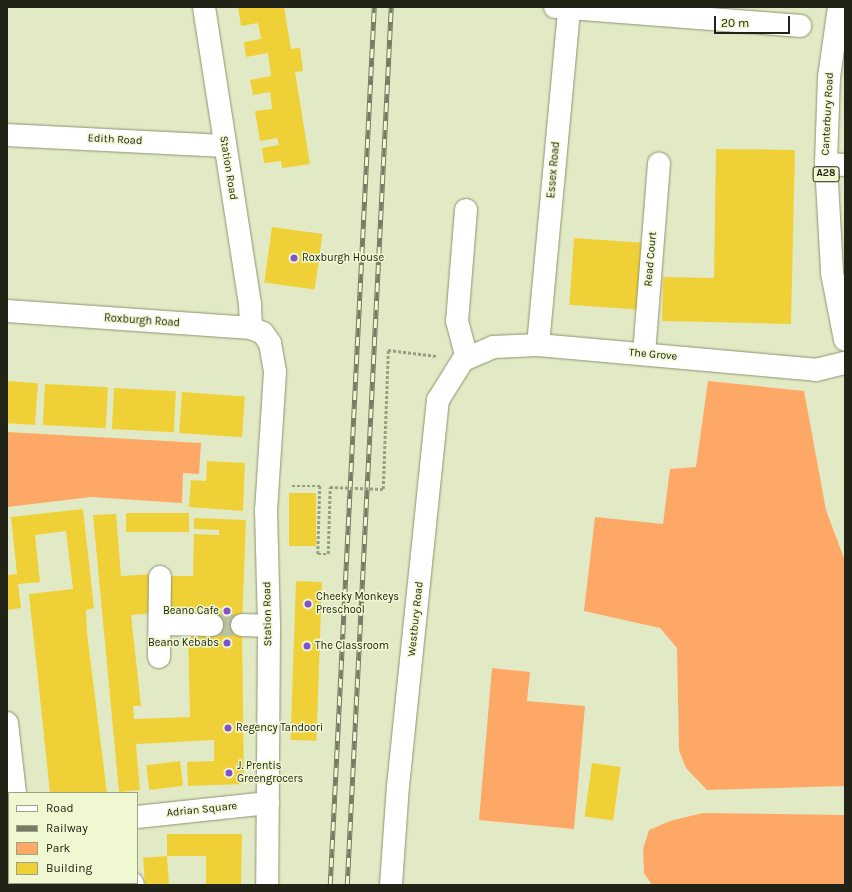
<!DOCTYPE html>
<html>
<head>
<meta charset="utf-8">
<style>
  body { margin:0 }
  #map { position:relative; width:852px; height:892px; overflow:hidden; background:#e2eac5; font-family:Karla,sans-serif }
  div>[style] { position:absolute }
  .green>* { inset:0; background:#fda866 }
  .building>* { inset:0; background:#efd137; transform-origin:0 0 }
  .minor-tunnel>* { height:22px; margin-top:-11px; transform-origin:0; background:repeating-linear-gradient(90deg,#bbc2a2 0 22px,transparent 0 33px) }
  .path>* { height:2.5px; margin-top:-1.25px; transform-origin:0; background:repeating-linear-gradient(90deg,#989e82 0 3px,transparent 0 5px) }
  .roads { filter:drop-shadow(0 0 1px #8c9370) drop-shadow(0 0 1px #8c9370) }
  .minor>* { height:22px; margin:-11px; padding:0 11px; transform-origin:11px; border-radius:11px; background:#fff }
  .highway>* { height:22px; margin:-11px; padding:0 11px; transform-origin:11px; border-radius:11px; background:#fff }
  .rail>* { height:4.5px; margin-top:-2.25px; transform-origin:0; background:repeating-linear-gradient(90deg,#eff8d1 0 9px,#767b63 0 18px); box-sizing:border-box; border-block:1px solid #767b63 }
  .path-bridge>* { height:2.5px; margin-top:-1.25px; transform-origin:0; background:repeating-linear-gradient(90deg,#989e82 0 3px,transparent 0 5px) }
  .dots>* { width:11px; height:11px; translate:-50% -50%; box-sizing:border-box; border:2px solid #eff8d1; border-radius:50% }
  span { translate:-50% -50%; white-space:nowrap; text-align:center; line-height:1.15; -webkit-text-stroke:3px #eff8d1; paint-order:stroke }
  .shield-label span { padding:1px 3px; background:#eff8d1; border:1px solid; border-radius:3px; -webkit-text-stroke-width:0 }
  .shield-label { font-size:10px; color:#202315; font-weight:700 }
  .street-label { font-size:11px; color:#202315 }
  .poi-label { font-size:11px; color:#202315 }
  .left { translate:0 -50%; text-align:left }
  .right { translate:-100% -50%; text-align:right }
  .frame { position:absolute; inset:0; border:8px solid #202315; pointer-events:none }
  .legend { position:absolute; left:8px; top:792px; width:130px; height:92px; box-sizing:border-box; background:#eff8d1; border:1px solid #9ca386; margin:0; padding:5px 7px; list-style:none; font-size:12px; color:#202315 }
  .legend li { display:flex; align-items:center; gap:8px; height:20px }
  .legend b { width:20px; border:1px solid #9ca386 }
  .scale { position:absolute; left:714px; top:16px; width:76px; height:18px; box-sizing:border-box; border:2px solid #202315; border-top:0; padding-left:5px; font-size:12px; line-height:14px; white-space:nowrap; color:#202315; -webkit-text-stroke:3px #eff8d1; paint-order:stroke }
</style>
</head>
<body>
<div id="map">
  <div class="green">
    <i style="clip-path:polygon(708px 381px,804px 391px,826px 510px,845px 561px,845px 786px,707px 790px,686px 768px,679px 750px,677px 648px,660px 628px,584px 611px,595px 517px,663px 524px,670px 469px,696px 467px)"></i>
    <i style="clip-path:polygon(7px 432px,201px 443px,199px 474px,183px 473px,182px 503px,91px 497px,7px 507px)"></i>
    <i style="clip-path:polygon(492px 668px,530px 672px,527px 701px,585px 706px,574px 829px,479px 820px)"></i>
    <i style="clip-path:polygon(703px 813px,845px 815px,845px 885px,652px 885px,644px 873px,643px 849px,649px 830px,670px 821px)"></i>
  </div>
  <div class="building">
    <i style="clip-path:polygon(238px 7px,284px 7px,291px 49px,300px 48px,303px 71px,295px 72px,310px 164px,282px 168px,281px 161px,264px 163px,262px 148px,279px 145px,277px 138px,260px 141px,255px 111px,272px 109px,271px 100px,270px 92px,253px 95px,250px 80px,271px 76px,268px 53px,246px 57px,244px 42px,261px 39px,258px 23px,241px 26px)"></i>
    <i style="clip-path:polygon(716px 149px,795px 150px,791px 324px,662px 321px,663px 277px,714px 278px)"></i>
    <i style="left:272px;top:227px;width:51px;height:56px;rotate:8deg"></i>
    <i style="left:574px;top:238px;width:68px;height:67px;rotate:4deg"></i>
    <i style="left:7px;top:381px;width:31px;height:42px;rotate:4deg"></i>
    <i style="left:45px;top:384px;width:63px;height:41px;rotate:3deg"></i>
    <i style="left:114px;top:388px;width:62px;height:41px;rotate:3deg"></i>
    <i style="left:182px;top:392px;width:63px;height:41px;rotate:4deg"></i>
    <i style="clip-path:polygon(207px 461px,245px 463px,243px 511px,189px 507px,191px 480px,206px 481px)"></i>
    <i style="left:289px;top:493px;width:27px;height:53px"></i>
    <i style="clip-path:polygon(83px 509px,94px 608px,86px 610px,87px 633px,107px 793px,50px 793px,29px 594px,73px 589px,66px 531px,35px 535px,40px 582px,18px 584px,21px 608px,7px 610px,7px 575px,17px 574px,11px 517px)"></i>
    <i style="left:189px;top:513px;width:19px;height:63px;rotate:90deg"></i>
    <i style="clip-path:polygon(116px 514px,121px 576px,152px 574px,155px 613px,131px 615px,141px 706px,133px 706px,134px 719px,190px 717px,188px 632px,212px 625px,212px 611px,167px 610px,168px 576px,193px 576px,194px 534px,219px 535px,219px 530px,194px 529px,194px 518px,246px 520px,242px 625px,244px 784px,188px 786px,187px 762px,214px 761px,214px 740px,136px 744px,140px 790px,119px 792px,93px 515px)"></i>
    <i style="left:296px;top:581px;width:26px;height:159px;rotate:2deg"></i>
    <i style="left:180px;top:761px;width:25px;height:34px;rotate:83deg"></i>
    <i style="left:592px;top:763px;width:29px;height:54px;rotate:8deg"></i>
    <i style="clip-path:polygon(167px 834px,242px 834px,241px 885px,206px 885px,206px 856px,167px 856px)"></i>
    <i style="left:167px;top:856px;width:29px;height:24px;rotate:86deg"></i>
    <i style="clip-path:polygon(7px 862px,9px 883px,12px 885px,7px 885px)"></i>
    <i style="left:62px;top:883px;width:57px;height:2px"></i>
  </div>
  <div class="minor-tunnel">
    <i style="left:212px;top:625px;width:30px"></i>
  </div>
  <div class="path">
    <i style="left:292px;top:486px;width:28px"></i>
    <i style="left:320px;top:486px;width:68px;rotate:91.7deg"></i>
    <i style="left:318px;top:554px;width:10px"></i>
    <i style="left:328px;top:554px;width:67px;rotate:-88.3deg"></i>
    <i style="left:383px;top:489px;width:139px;rotate:-87.9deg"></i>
    <i style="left:388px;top:350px;width:49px;rotate:7deg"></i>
  </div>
  <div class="roads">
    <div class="minor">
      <i style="left:204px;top:7px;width:300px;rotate:81.2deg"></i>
      <i style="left:250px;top:303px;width:25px;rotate:88deg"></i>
      <i style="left:555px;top:7px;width:246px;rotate:4.4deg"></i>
      <i style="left:7px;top:135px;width:217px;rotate:2.9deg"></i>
      <i style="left:826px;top:164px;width:19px;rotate:3deg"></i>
      <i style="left:466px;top:210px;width:111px;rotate:94.6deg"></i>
      <i style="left:457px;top:321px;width:38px;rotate:75deg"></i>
      <i style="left:7px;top:311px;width:245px;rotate:4deg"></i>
      <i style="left:251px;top:328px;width:13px;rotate:23deg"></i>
      <i style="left:263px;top:333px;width:12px;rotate:55deg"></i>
      <i style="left:270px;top:343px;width:29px;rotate:80deg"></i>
      <i style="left:275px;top:372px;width:138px;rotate:93.7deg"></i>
      <i style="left:266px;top:510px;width:116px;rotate:88.5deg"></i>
      <i style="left:269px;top:626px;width:259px;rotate:90.4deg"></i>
      <i style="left:538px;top:345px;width:337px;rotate:-84.7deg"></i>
      <i style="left:644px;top:354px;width:191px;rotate:-85.5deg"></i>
      <i style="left:160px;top:624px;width:52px;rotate:1.1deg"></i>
      <i style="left:242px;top:625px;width:27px;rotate:2deg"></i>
      <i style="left:159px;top:657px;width:80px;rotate:-89.3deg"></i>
      <i style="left:7px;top:723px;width:70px;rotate:83.5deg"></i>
      <i style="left:137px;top:817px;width:132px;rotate:-6.1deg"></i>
      <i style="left:7px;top:833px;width:2px"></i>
      <i style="left:26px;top:883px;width:2px;rotate:63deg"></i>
      <i style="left:132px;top:883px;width:2px;rotate:63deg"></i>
      <i style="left:391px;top:885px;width:99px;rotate:-86deg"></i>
      <i style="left:398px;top:786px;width:388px;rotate:-84.1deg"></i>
      <i style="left:438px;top:400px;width:47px;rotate:-58deg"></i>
      <i style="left:463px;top:360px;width:33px;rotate:-23deg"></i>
      <i style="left:493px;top:347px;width:45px;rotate:-2.5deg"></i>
      <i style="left:538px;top:345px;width:279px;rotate:5.1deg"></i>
      <i style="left:816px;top:370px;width:30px;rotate:-14deg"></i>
    </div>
    <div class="highway">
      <i style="left:839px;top:7px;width:71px;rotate:98.1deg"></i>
      <i style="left:829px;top:77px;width:87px;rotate:92deg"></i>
      <i style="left:826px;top:164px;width:109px;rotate:86.8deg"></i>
      <i style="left:832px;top:273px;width:68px;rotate:79deg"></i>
    </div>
  </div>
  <div class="rail">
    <i style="left:330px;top:885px;width:879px;rotate:-87.13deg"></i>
    <i style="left:347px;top:885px;width:879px;rotate:-87.13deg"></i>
  </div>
  <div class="path-bridge">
    <i style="left:330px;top:487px;width:53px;rotate:2.2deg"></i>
  </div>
  <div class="dots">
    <i style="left:294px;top:258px;background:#8053cc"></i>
    <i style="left:308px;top:604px;background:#8053cc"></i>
    <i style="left:227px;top:611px;background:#8053cc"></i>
    <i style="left:227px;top:643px;background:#8053cc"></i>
    <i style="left:307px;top:646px;background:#8053cc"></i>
    <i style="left:228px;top:728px;background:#8053cc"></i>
    <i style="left:229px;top:773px;background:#8053cc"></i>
  </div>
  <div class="shield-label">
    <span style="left:826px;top:174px">A28</span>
  </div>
  <div class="street-label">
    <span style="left:828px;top:114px;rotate:-87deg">Canterbury Road</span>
    <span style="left:115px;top:140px;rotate:3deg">Edith Road</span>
    <span style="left:228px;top:168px;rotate:81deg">Station Road</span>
    <span style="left:554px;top:170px;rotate:-85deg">Essex Road</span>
    <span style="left:651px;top:259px;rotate:-85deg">Read Court</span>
    <span style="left:142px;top:321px;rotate:4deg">Roxburgh Road</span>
    <span style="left:653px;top:355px;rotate:5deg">The Grove</span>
    <span style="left:268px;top:614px;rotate:-91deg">Station Road</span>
    <span style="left:416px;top:619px;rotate:-84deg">Westbury Road</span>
    <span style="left:202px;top:810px;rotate:-6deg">Adrian Square</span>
  </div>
  <div class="poi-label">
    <span class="left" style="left:302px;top:258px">Roxburgh House</span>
    <span class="left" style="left:316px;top:604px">Cheeky Monkeys<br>Preschool</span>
    <span class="right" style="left:219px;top:611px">Beano Cafe</span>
    <span class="right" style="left:219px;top:643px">Beano Kebabs</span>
    <span class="left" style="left:315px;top:646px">The Classroom</span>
    <span class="left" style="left:236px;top:728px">Regency Tandoori</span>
    <span class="left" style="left:237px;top:773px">J. Prentis<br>Greengrocers</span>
  </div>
  <div class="frame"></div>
  <ul class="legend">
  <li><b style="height:5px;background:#fff"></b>Road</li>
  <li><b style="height:5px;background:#767b63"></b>Railway</li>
  <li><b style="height:11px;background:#fda866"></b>Park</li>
  <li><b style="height:11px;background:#efd137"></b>Building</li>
  </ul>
  <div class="scale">20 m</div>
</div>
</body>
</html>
